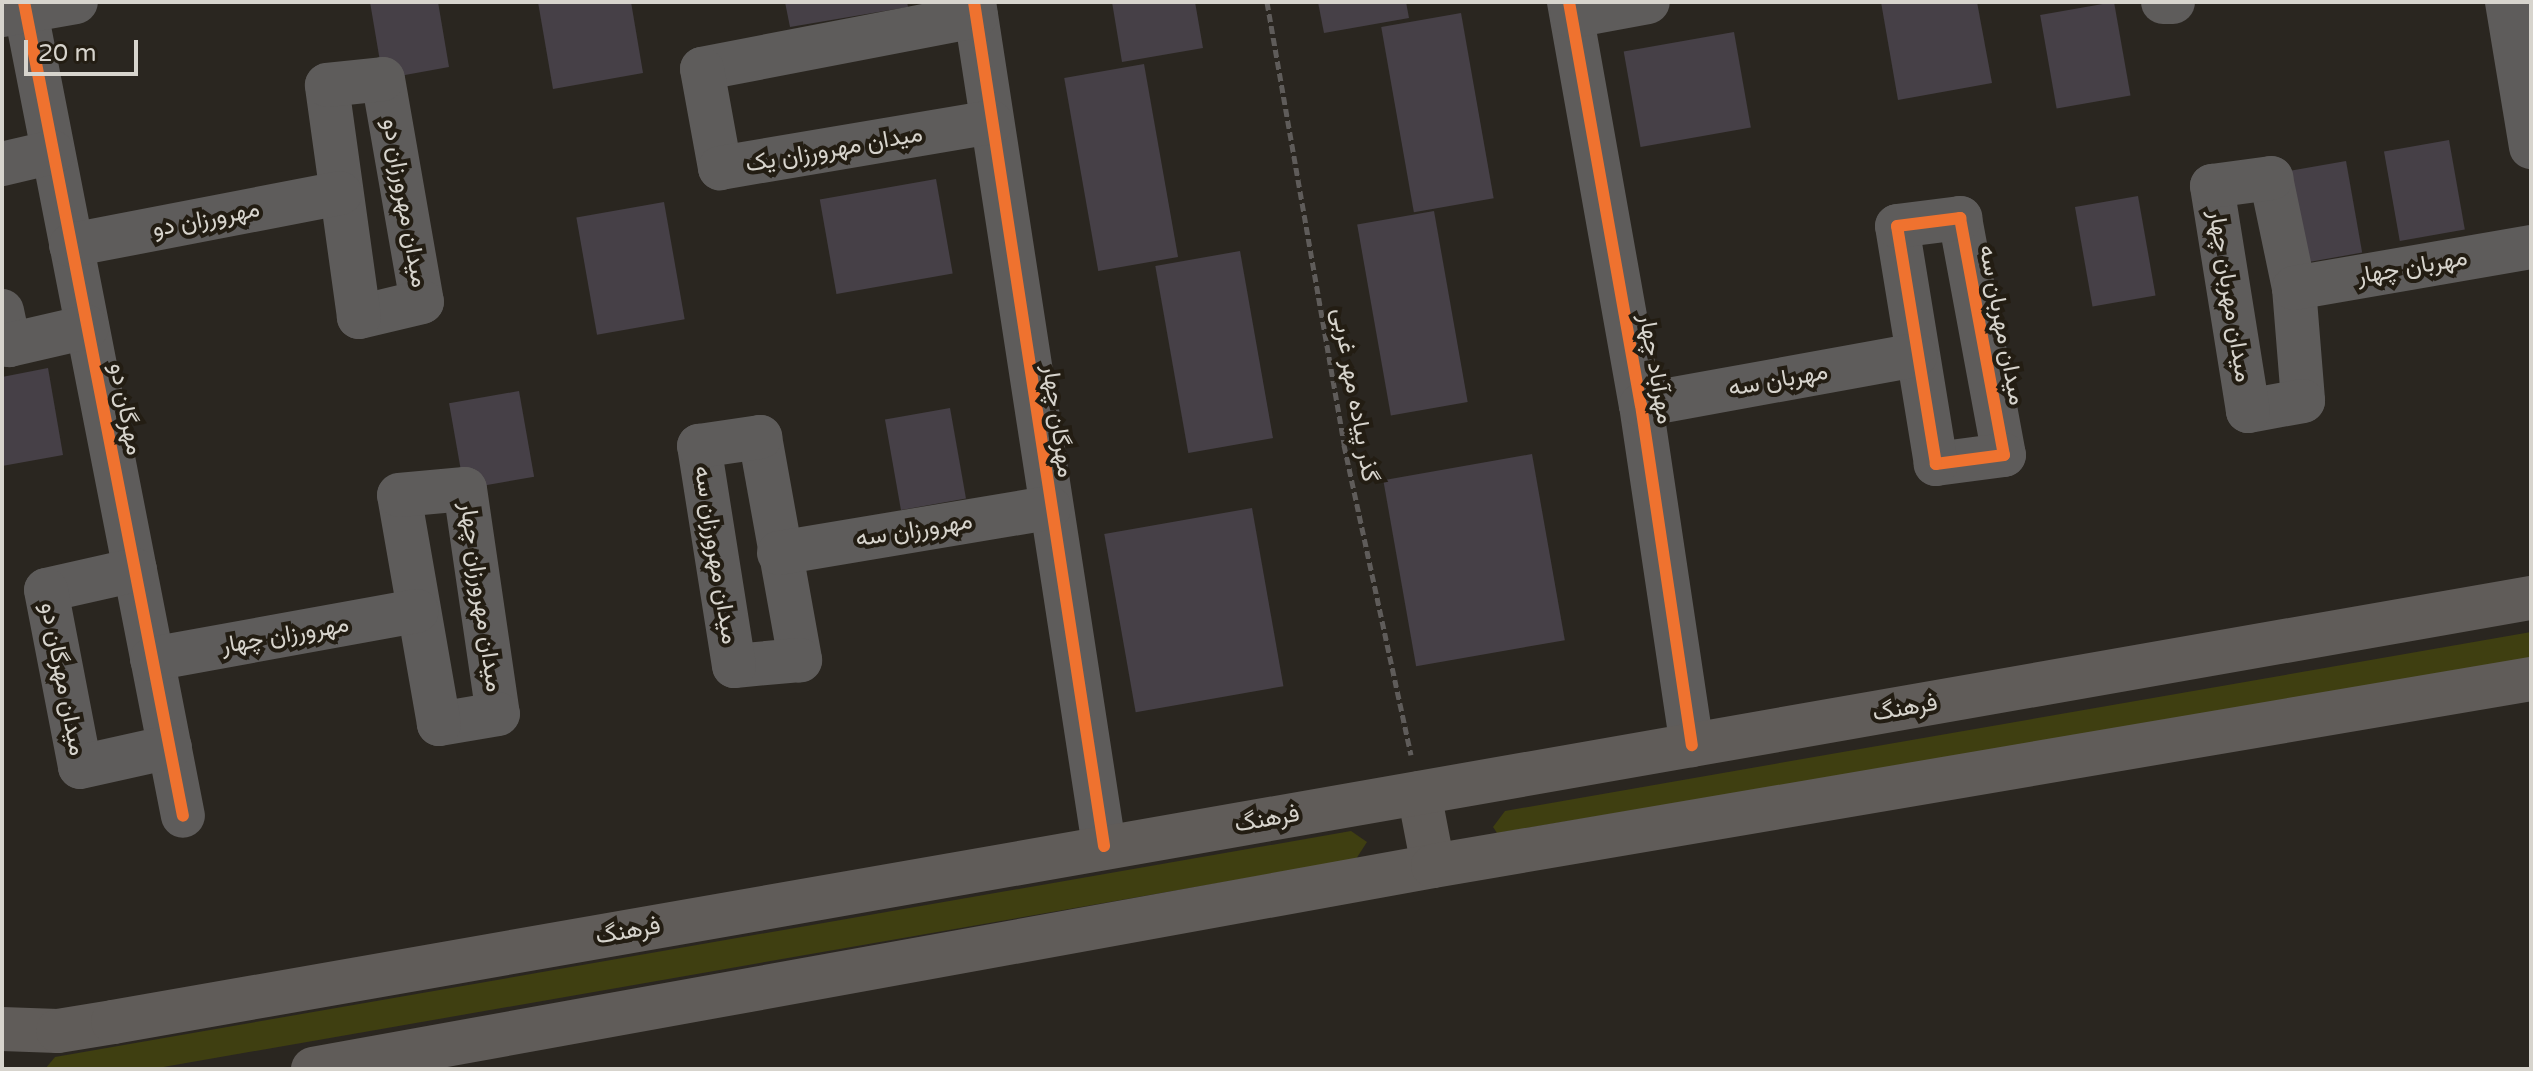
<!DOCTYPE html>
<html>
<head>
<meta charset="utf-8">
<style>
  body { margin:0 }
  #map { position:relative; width:2533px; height:1071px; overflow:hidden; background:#2a2620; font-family:"Varela Round",Vazirmatn,sans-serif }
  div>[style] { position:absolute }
  .green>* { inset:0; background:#3f3f11 }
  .building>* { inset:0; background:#464047; transform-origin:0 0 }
  .path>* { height:5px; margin-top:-2.5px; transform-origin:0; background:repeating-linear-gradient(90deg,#5f5c5a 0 8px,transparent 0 12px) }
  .minor>* { height:44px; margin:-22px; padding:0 22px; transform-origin:22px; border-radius:22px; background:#5e5c5b }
  .major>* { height:44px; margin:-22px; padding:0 22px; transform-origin:22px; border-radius:22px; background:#605c59 }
  .cycleway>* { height:12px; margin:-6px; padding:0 6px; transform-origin:6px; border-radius:6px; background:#ef722f }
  span { translate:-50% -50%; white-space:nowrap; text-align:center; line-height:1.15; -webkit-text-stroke:8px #231d13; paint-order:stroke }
  .street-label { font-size:24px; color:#d7d4cd }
  .frame { position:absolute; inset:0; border:4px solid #d7d4cd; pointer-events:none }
  .scale { position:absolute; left:24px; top:40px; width:114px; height:36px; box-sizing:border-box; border:4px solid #d7d4cd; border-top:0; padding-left:10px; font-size:24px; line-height:28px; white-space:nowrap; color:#d7d4cd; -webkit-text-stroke:6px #231d13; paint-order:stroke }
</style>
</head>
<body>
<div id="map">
  <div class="green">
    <i style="clip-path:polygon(2531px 632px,2531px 660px,1497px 833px,1493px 827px,1505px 811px)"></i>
    <i style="clip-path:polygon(1351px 831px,1367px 842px,1356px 859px,152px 1069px,45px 1069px,55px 1057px)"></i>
  </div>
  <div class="building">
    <i style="clip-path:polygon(370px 2px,438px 2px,449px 67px,383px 79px)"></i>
    <i style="clip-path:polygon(538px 2px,631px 2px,643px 73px,553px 89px)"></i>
    <i style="clip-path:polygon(785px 2px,907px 2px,908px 7px,790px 27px)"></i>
    <i style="clip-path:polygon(1112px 2px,1195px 2px,1203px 48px,1122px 62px)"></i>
    <i style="clip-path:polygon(1318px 2px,1406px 2px,1409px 18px,1324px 33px)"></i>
    <i style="clip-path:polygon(1881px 2px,1977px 2px,1992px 83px,1898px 100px)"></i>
    <i style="left:2114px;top:2px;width:95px;height:75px;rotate:80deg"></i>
    <i style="left:1461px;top:13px;width:188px;height:81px;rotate:80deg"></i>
    <i style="left:1734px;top:32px;width:97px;height:112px;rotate:80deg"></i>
    <i style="left:1144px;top:64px;width:196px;height:81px;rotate:80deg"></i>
    <i style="left:2449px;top:140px;width:91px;height:66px;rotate:80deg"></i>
    <i style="left:2346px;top:161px;width:93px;height:64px;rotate:80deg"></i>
    <i style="left:936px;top:179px;width:96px;height:118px;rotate:80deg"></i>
    <i style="left:2138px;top:196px;width:101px;height:64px;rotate:80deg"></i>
    <i style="left:664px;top:202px;width:119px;height:89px;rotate:80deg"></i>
    <i style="left:1434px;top:211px;width:194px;height:78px;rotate:80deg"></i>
    <i style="left:1240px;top:251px;width:190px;height:86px;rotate:80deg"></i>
    <i style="clip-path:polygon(48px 368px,63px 455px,2px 466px,2px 377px)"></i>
    <i style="left:519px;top:391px;width:87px;height:71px;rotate:80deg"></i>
    <i style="left:950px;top:408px;width:92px;height:66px;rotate:80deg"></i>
    <i style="left:1532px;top:454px;width:189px;height:151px;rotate:80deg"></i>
    <i style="left:1252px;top:508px;width:181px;height:150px;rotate:80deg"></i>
  </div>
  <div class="path">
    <i style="left:1267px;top:2px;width:450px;rotate:80.1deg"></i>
    <i style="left:1344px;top:445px;width:317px;rotate:77.8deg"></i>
  </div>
  <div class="minor">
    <i style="left:24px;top:2px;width:829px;rotate:78.95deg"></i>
    <i style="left:974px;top:2px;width:854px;rotate:81.24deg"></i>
    <i style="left:1569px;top:2px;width:409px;rotate:79.9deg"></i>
    <i style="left:1641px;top:405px;width:344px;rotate:81.5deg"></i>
    <i style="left:2163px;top:2px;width:10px"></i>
    <i style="left:2507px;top:2px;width:147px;rotate:80.6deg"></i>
    <i style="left:2px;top:15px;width:75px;rotate:-10deg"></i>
    <i style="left:976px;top:16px;width:279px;rotate:169.1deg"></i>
    <i style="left:702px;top:69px;width:101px;rotate:79.7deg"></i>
    <i style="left:720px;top:168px;width:275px;rotate:-9.6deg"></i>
    <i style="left:1572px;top:16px;width:77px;rotate:-10.4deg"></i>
    <i style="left:383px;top:79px;width:226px;rotate:80.1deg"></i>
    <i style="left:422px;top:302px;width:65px;rotate:166.6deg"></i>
    <i style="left:359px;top:317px;width:234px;rotate:-97.9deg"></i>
    <i style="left:327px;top:85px;width:56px;rotate:-6.1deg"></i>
    <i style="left:2px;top:164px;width:52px;rotate:-13.2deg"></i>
    <i style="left:2271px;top:178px;width:112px;rotate:78.2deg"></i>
    <i style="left:2294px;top:288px;width:113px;rotate:85.4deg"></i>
    <i style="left:2303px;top:401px;width:56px;rotate:169.7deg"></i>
    <i style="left:2248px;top:411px;width:228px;rotate:-99.1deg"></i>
    <i style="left:2212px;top:186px;width:60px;rotate:-7.7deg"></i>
    <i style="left:1960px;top:218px;width:241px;rotate:79.5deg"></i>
    <i style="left:2004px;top:455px;width:69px;rotate:172.5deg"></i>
    <i style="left:1936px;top:464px;width:241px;rotate:-99.3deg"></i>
    <i style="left:1897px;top:226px;width:64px;rotate:-7.2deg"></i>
    <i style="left:71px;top:245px;width:274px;rotate:-10.9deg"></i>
    <i style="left:2294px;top:288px;width:241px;rotate:-9.8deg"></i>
    <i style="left:2px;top:311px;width:35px;rotate:78deg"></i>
    <i style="left:9px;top:345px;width:80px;rotate:-13deg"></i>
    <i style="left:1641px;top:405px;width:279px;rotate:-10.3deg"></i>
    <i style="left:760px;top:437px;width:227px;rotate:79.8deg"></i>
    <i style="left:800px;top:660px;width:66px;rotate:174.8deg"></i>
    <i style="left:734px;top:666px;width:223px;rotate:-99deg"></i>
    <i style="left:699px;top:446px;width:62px;rotate:-8.4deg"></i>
    <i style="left:465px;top:489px;width:227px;rotate:81.7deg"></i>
    <i style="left:498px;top:714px;width:60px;rotate:170.4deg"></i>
    <i style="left:439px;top:724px;width:232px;rotate:-99.9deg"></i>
    <i style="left:399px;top:495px;width:66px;rotate:-5.2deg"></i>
    <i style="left:779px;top:553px;width:274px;rotate:-9.5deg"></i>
    <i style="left:135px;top:570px;width:91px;rotate:167.3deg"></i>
    <i style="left:46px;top:590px;width:180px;rotate:79.1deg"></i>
    <i style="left:80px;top:767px;width:92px;rotate:-12.5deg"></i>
    <i style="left:152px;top:659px;width:269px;rotate:-10.3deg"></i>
  </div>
  <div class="major">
    <i style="left:1419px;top:793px;width:74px;rotate:79.1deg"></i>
    <i style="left:2px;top:1029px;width:56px;rotate:2deg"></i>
    <i style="left:58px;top:1031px;width:56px;rotate:-9.3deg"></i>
    <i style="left:113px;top:1022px;width:2455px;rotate:-9.95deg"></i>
    <i style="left:313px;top:1069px;width:1138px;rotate:-10.27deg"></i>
    <i style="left:1433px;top:866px;width:1114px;rotate:-9.67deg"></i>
  </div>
  <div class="cycleway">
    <i style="left:24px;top:2px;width:829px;rotate:78.95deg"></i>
    <i style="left:974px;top:2px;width:854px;rotate:81.24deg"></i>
    <i style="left:1569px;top:2px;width:409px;rotate:79.9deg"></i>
    <i style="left:1641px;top:405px;width:344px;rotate:81.5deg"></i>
    <i style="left:1960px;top:218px;width:241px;rotate:79.5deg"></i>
    <i style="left:2004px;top:455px;width:69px;rotate:172.5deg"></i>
    <i style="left:1936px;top:464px;width:241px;rotate:-99.3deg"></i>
    <i style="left:1897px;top:226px;width:64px;rotate:-7.2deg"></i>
  </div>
  <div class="street-label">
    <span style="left:834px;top:149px;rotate:-10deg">میدان مهرورزان یک</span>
    <span style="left:405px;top:203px;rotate:80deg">میدان مهرورزان دو</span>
    <span style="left:206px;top:219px;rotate:-11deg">مهرورزان دو</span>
    <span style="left:2412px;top:267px;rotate:-10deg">مهربان چهار</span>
    <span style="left:2230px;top:296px;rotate:81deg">میدان مهربان چهار</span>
    <span style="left:2002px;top:325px;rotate:79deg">میدان مهربان سه</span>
    <span style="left:1656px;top:369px;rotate:80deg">مهرآباد چهار</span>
    <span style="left:1778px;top:380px;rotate:-10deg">مهربان سه</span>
    <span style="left:1355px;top:395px;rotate:80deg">گذر پیاده مهر غربی</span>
    <span style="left:126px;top:409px;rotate:79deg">مهرگان دو</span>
    <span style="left:1058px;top:421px;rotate:82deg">مهرگان چهار</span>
    <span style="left:914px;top:530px;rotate:-9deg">مهرورزان سه</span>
    <span style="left:716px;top:555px;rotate:81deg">میدان مهرورزان سه</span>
    <span style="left:481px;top:597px;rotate:82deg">میدان مهرورزان چهار</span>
    <span style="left:285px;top:635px;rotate:-10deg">مهرورزان چهار</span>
    <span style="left:63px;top:679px;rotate:79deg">میدان مهرگان دو</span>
    <span style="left:1905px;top:708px;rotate:-10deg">فرهنگ</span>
    <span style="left:1267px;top:819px;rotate:-10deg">فرهنگ</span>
    <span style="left:628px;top:931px;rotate:-10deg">فرهنگ</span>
  </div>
  <div class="frame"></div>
  <div class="scale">20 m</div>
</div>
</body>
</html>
